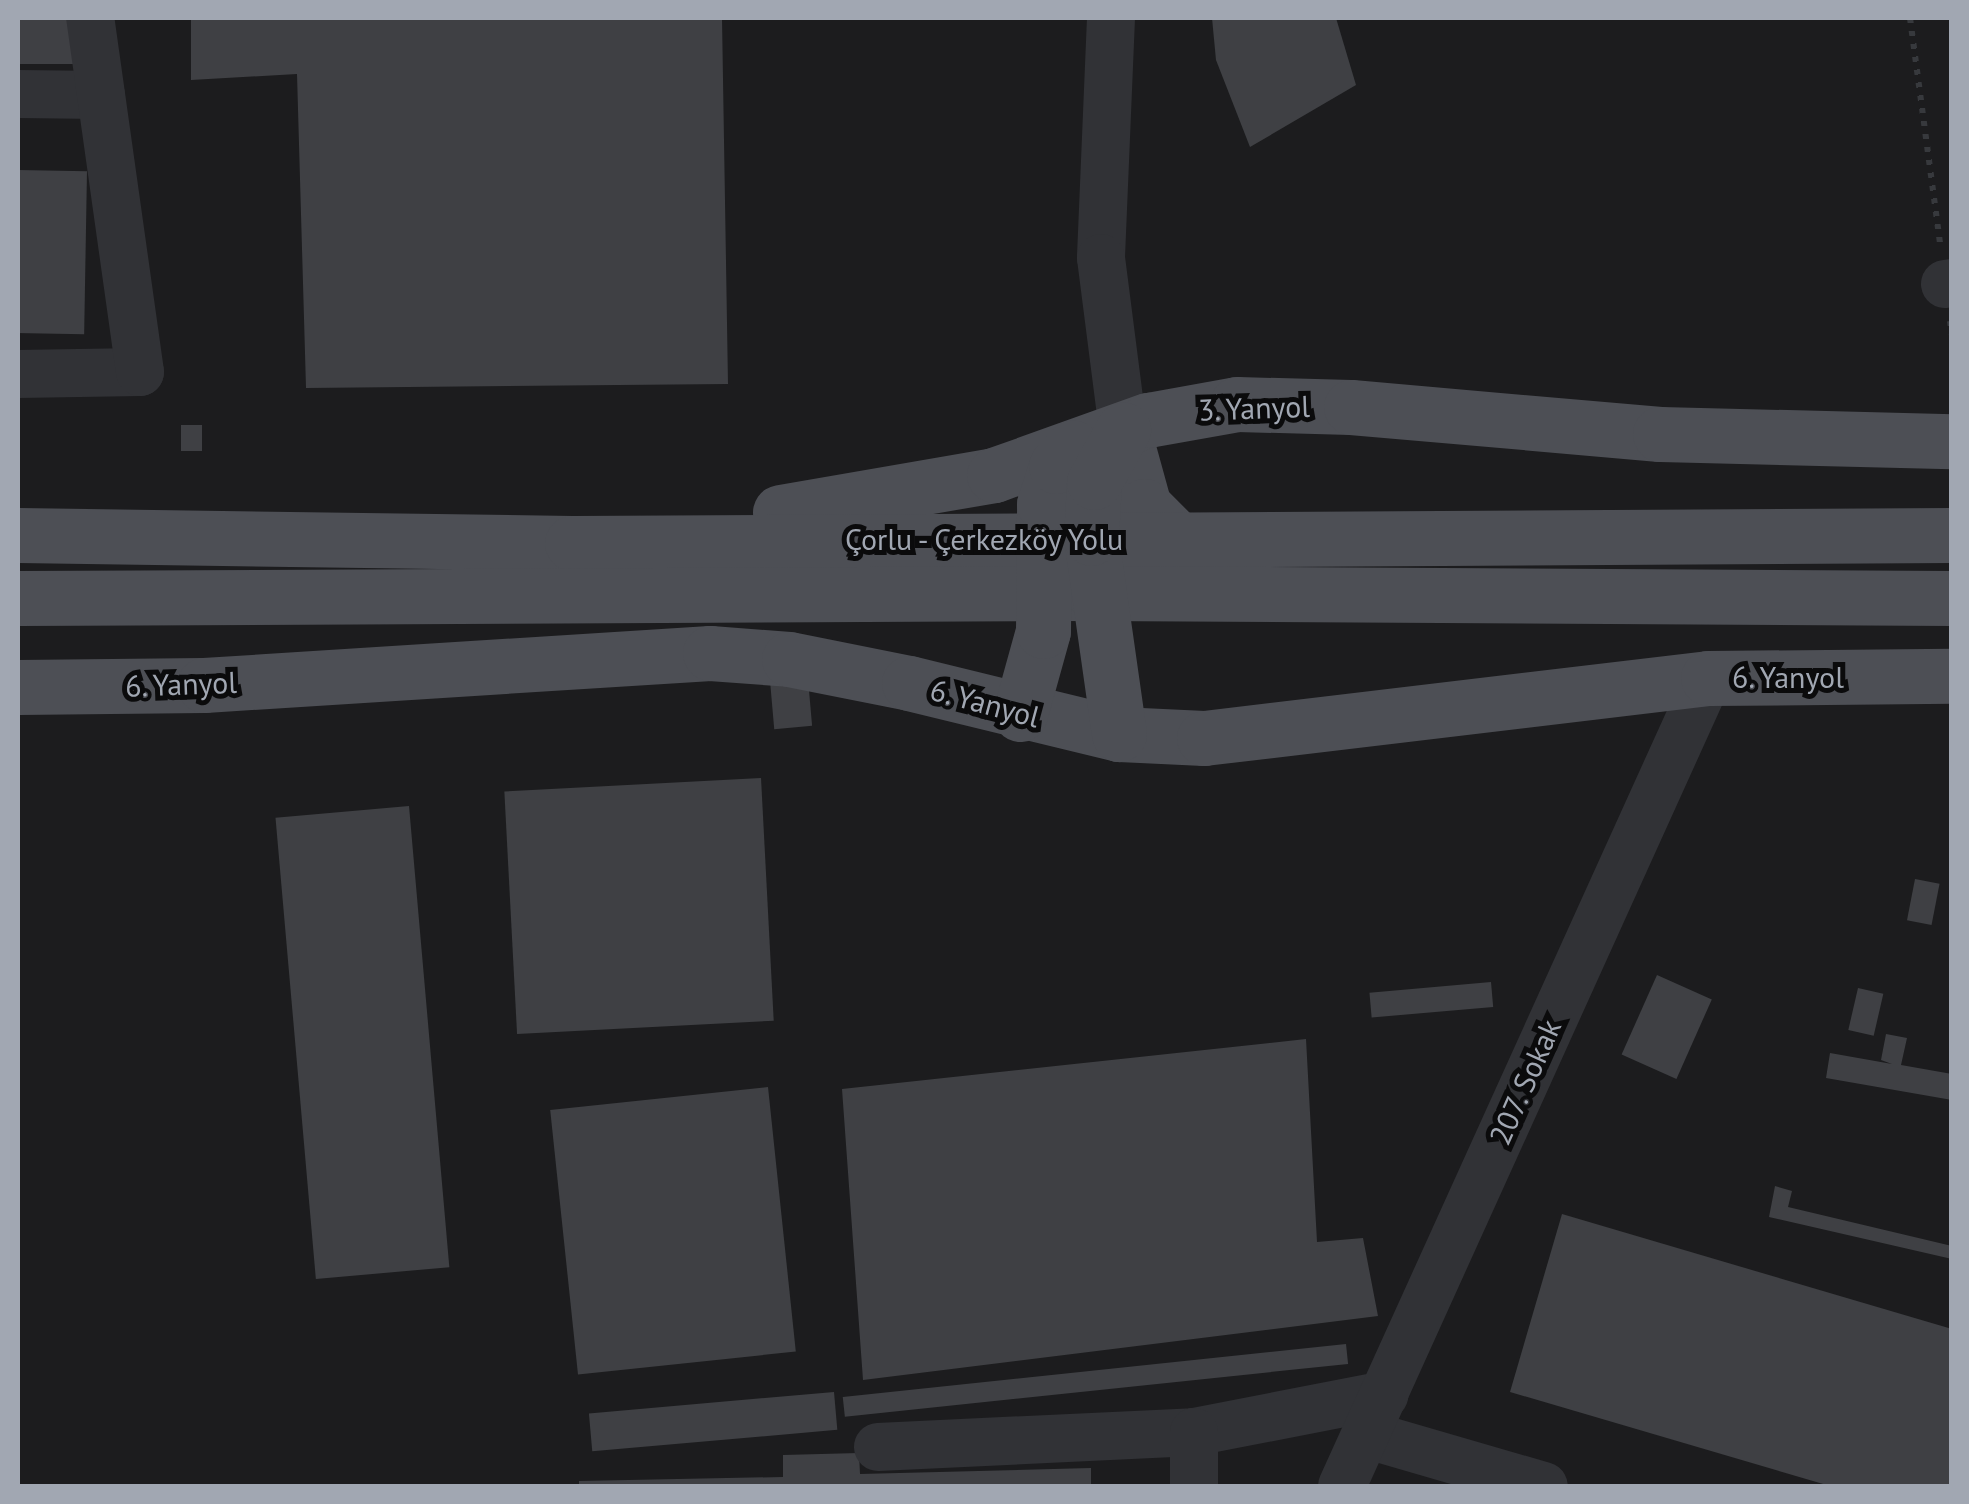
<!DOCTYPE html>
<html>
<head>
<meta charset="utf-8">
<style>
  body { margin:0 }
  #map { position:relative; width:1969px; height:1504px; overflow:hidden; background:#101011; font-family:"PT Sans",sans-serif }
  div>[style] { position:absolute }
  .built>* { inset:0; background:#1c1c1e; transform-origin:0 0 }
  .building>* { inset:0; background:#3f4044; transform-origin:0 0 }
  .path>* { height:6px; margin-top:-3px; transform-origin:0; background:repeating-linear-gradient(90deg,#37393d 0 5px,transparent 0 13px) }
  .minor>* { height:48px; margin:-24px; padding:0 24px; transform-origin:24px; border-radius:24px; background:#313236 }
  .major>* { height:55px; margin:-27.5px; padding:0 27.5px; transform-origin:27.5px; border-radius:27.5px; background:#4d4f55 }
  span { translate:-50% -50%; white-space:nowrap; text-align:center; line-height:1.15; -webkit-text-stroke:10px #0b0b0c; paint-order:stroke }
  .street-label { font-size:30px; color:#a1a7b2 }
  .frame { position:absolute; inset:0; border:20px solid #a1a7b2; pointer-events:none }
</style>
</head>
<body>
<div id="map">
  <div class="built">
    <i style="left:18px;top:18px;width:1933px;height:1468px"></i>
  </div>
  <div class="building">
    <i style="left:18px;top:18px;width:67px;height:46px"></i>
    <i style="clip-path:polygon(191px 18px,722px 18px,728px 384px,306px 388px,297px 74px,191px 80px)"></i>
    <i style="clip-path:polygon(1212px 18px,1336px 18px,1356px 85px,1250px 147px,1216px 60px)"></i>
    <i style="left:18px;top:170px;width:69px;height:163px;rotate:1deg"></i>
    <i style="left:202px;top:425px;width:26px;height:21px;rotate:90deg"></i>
    <i style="left:808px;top:679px;width:47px;height:38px;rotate:85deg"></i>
    <i style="left:761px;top:778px;width:243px;height:257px;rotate:87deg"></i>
    <i style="left:409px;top:806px;width:463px;height:134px;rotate:85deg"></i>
    <i style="left:1915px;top:879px;width:25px;height:42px;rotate:11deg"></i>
    <i style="left:1657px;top:975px;width:60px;height:87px;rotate:24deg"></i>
    <i style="left:1491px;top:982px;width:25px;height:122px;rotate:85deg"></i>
    <i style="left:1858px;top:988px;width:26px;height:43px;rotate:13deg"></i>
    <i style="clip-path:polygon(1886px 1034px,1907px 1038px,1901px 1065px,1952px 1074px,1952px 1100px,1826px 1078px,1830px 1053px,1892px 1064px,1881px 1060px)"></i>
    <i style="clip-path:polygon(1306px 1039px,1317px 1242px,1363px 1238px,1378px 1316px,863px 1380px,842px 1089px)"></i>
    <i style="left:768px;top:1087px;width:266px;height:219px;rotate:84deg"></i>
    <i style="clip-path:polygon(1775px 1186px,1792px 1191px,1788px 1207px,1952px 1246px,1952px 1259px,1769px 1217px)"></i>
    <i style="clip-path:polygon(1562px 1214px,1952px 1329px,1952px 1486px,1830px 1486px,1510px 1392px)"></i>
    <i style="left:1346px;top:1344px;width:20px;height:506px;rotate:84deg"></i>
    <i style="left:834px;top:1392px;width:38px;height:246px;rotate:85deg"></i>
    <i style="clip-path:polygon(859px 1453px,860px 1474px,1091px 1468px,1091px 1486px,579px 1486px,579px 1481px,783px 1477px,783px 1455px)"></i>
  </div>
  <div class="path">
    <i style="left:1910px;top:18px;width:228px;rotate:82.4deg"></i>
    <i style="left:1950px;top:321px;width:15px;rotate:82deg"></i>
  </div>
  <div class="minor">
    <i style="left:1111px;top:18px;width:240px;rotate:92.4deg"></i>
    <i style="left:1101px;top:258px;width:173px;rotate:82.7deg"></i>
    <i style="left:18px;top:94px;width:83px;rotate:0.7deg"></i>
    <i style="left:1945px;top:284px;width:7px;rotate:-8deg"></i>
    <i style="left:18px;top:374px;width:122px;rotate:-0.9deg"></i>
    <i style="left:140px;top:372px;width:358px;rotate:-98deg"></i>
    <i style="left:1368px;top:1435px;width:183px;rotate:16.2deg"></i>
    <i style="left:878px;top:1447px;width:316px;rotate:-2.7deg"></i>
    <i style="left:1194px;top:1432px;width:194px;rotate:-11deg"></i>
    <i style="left:1194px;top:1486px;width:54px;rotate:-90deg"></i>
    <i style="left:1342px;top:1486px;width:887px;rotate:-65.63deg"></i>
  </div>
  <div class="major">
    <i style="left:1123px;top:430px;width:79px;rotate:74.6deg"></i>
    <i style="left:1144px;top:506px;width:45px;rotate:45deg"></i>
    <i style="left:780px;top:512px;width:217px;rotate:-9.8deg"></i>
    <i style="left:994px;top:475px;width:164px;rotate:-19.7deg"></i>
    <i style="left:1148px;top:420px;width:90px;rotate:-10.2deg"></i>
    <i style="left:1237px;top:404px;width:114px;rotate:1.5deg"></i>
    <i style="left:1351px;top:407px;width:310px;rotate:5deg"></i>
    <i style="left:1660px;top:434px;width:292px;rotate:1.4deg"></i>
    <i style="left:18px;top:535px;width:554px;rotate:0.83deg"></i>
    <i style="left:572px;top:543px;width:1380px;rotate:-0.33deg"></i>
    <i style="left:18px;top:598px;width:1076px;rotate:-0.27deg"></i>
    <i style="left:1094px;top:593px;width:858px;rotate:0.33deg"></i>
    <i style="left:18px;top:687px;width:186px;rotate:-0.6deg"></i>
    <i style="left:204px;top:685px;width:507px;rotate:-3.62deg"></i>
    <i style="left:710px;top:653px;width:79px;rotate:4.3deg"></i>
    <i style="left:789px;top:659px;width:122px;rotate:11.3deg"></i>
    <i style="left:909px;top:683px;width:216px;rotate:13.7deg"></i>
    <i style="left:1119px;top:734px;width:85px;rotate:2.7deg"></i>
    <i style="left:1204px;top:738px;width:508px;rotate:-6.79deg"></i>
    <i style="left:1708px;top:678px;width:244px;rotate:-0.5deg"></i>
    <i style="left:1020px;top:714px;width:86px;rotate:-74.5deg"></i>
    <i style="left:1043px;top:631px;width:127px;rotate:-89.5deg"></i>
    <i style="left:1044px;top:504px;width:40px;rotate:-72deg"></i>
    <i style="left:1056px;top:466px;width:25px;rotate:-48deg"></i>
    <i style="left:1119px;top:734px;width:198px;rotate:-98.1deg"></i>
    <i style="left:1091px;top:538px;width:56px;rotate:-86.9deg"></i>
    <i style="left:1094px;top:482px;width:60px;rotate:-60.9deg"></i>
  </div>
  <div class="street-label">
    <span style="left:1254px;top:408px;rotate:-2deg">3. Yanyol</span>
    <span style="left:984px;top:539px">Çorlu - Çerkezköy Yolu</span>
    <span style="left:1788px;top:677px">6. Yanyol</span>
    <span style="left:181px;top:684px;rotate:-2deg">6. Yanyol</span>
    <span style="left:985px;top:703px;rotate:15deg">6. Yanyol</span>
    <span style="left:1525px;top:1082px;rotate:-66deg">207. Sokak</span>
  </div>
  <div class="frame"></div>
</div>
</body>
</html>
